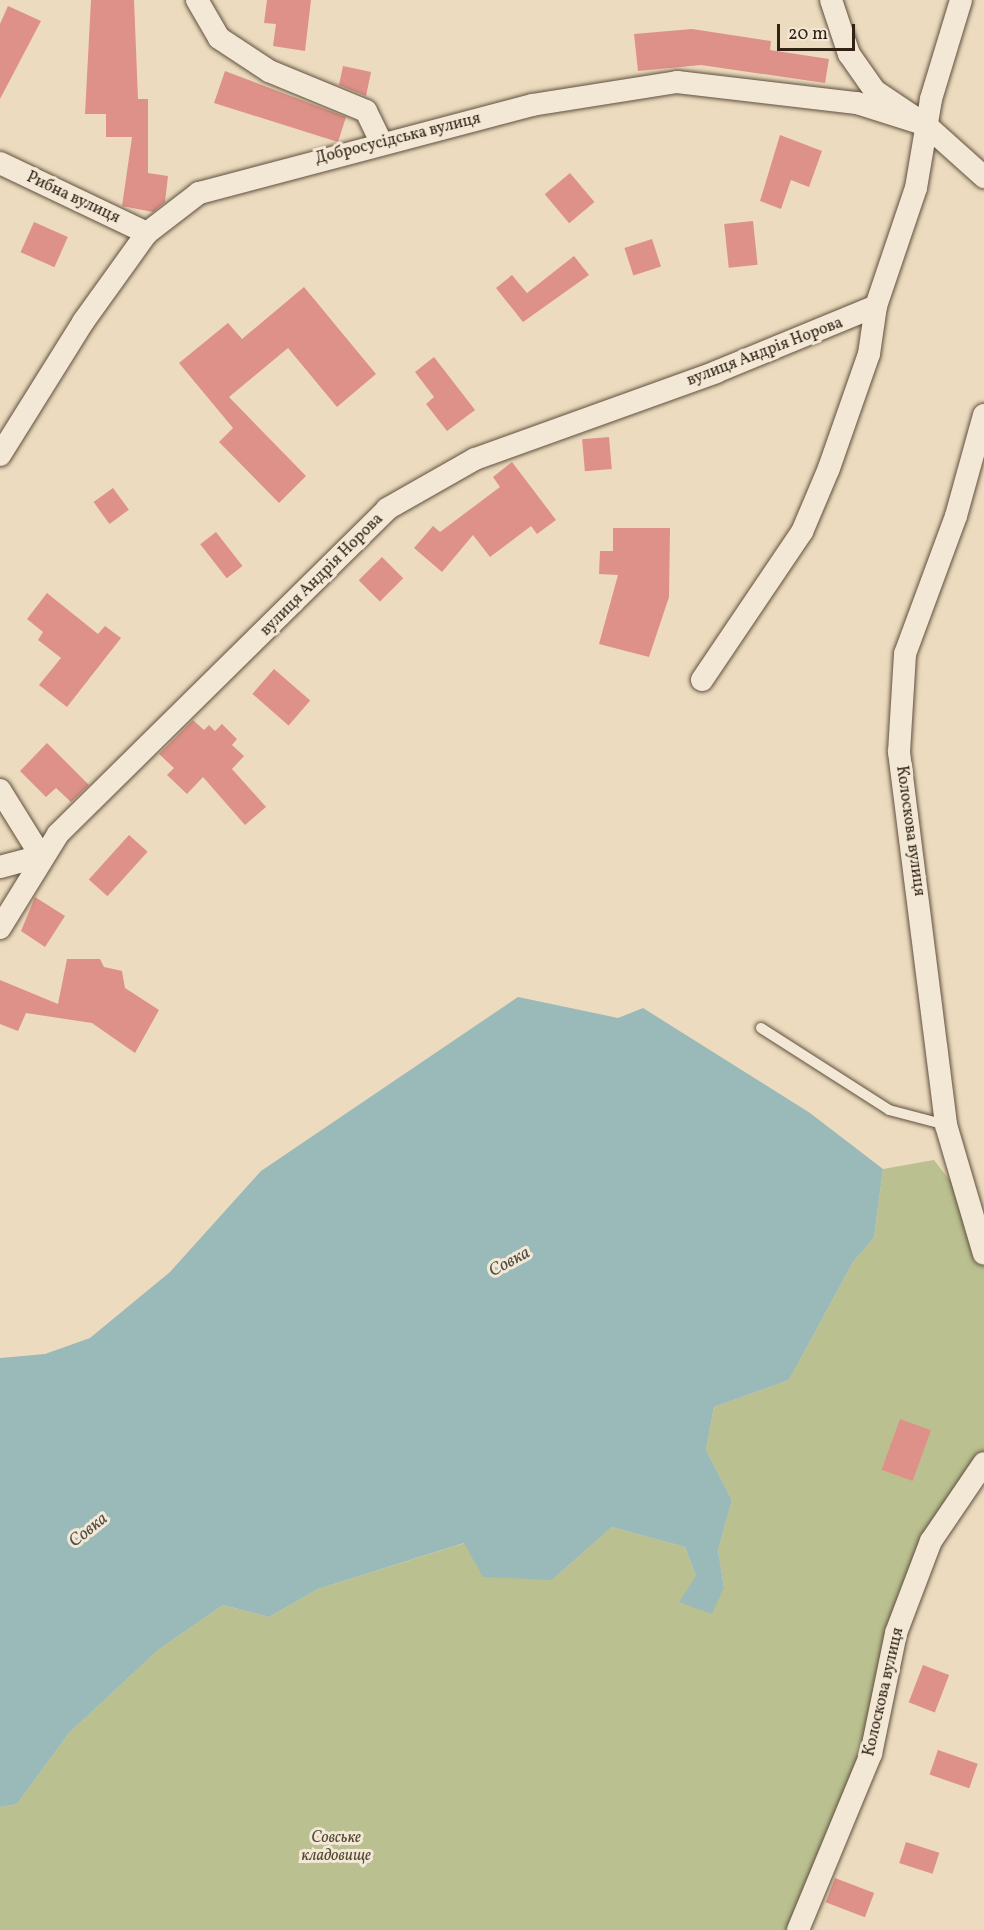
<!DOCTYPE html>
<html>
<head>
<meta charset="utf-8">
<style>
  body { margin:0 }
  #map { position:relative; width:984px; height:1930px; overflow:hidden; background:#ecdbbe; font-family:Vollkorn,serif }
  div>[style] { position:absolute }
  .green>* { inset:0; background:#bac090 }
  .water>* { inset:0; background:#9ab9b9 }
  .building>* { inset:0; background:#de9188; transform-origin:0 0 }
  .roads { filter:drop-shadow(0 0 2px #60503f) drop-shadow(0 0 2px #60503f) }
  .service>* { height:10px; margin:-5px; padding:0 5px; transform-origin:5px; border-radius:5px; background:#f3e8d5 }
  .minor>* { height:22px; margin:-11px; padding:0 11px; transform-origin:11px; border-radius:11px; background:#f3e8d5 }
  span { translate:-50% -50%; white-space:nowrap; text-align:center; line-height:1.15; -webkit-text-stroke:6px #f3e8d5; paint-order:stroke }
  .street-label { font-size:16px; color:#322215 }
  .park-label { font-size:16px; color:#544a34; font-style:italic }
  .water-label { font-size:18px; color:#514f46; font-style:italic }
  .scale { position:absolute; left:777px; top:24px; width:78px; height:27px; box-sizing:border-box; border:3px solid #322215; border-top:0; padding-left:8px; font-size:18px; line-height:21px; white-space:nowrap; color:#322215; -webkit-text-stroke:4px #f3e8d5; paint-order:stroke }
</style>
</head>
<body>
<div id="map">
  <div class="green">
    <i style="clip-path:polygon(934px 1160px,969px 1205px,984px 1254px,984px 1463px,931px 1541px,871px 1754px,798px 1930px,0 1930px,0 1807px,17px 1804px,69px 1733px,158px 1650px,223px 1605px,269px 1617px,318px 1589px,465px 1543px,552px 1580px,612px 1527px,685px 1547px,696px 1576px,724px 1587px,718px 1550px,732px 1500px,706px 1450px,714px 1407px,789px 1380px,853px 1262px,874px 1238px,883px 1169px)"></i>
  </div>
  <div class="water">
    <i style="clip-path:polygon(518px 997px,618px 1018px,643px 1008px,810px 1113px,883px 1169px,874px 1238px,853px 1262px,789px 1380px,714px 1407px,706px 1450px,732px 1500px,718px 1550px,724px 1587px,712px 1614px,679px 1602px,696px 1576px,685px 1547px,612px 1527px,552px 1580px,483px 1577px,464px 1543px,318px 1589px,269px 1617px,223px 1605px,158px 1650px,69px 1733px,17px 1804px,0 1807px,0 1358px,45px 1354px,90px 1338px,170px 1272px,261px 1171px)"></i>
  </div>
  <div class="building">
    <i style="clip-path:polygon(91px 0,134px 0,138px 99px,148px 99px,148px 173px,168px 176px,165px 202px,153px 212px,122px 206px,132px 137px,106px 137px,106px 114px,85px 114px)"></i>
    <i style="clip-path:polygon(267px 0,311px 0,305px 51px,273px 46px,276px 24px,264px 23px)"></i>
    <i style="clip-path:polygon(8px 6px,41px 21px,0 99px,0 24px)"></i>
    <i style="clip-path:polygon(692px 29px,771px 41px,770px 50px,829px 59px,825px 83px,701px 65px,638px 71px,634px 34px)"></i>
    <i style="clip-path:polygon(343px 66px,371px 72px,366px 96px,339px 85px)"></i>
    <i style="clip-path:polygon(225px 71px,346px 117px,338px 142px,214px 103px)"></i>
    <i style="clip-path:polygon(780px 135px,822px 151px,809px 187px,791px 180px,781px 209px,760px 201px)"></i>
    <i style="left:570px;top:173px;width:38px;height:33px;rotate:50deg"></i>
    <i style="left:753px;top:221px;width:44px;height:29px;rotate:84deg"></i>
    <i style="left:34px;top:222px;width:37px;height:33px;rotate:24deg"></i>
    <i style="left:652px;top:239px;width:29px;height:29px;rotate:72deg"></i>
    <i style="clip-path:polygon(574px 256px,589px 275px,523px 322px,496px 288px,512px 275px,527px 293px)"></i>
    <i style="clip-path:polygon(304px 287px,376px 374px,337px 407px,288px 348px,229px 397px,306px 476px,279px 503px,219px 442px,233px 428px,179px 363px,228px 323px,242px 339px)"></i>
    <i style="clip-path:polygon(434px 357px,475px 410px,447px 431px,426px 404px,434px 397px,415px 372px)"></i>
    <i style="left:609px;top:437px;width:32px;height:27px;rotate:85deg"></i>
    <i style="clip-path:polygon(512px 462px,556px 520px,537px 534px,531px 526px,490px 557px,473px 535px,442px 572px,414px 548px,433px 526px,440px 532px,500px 487px,493px 477px)"></i>
    <i style="left:113px;top:488px;width:27px;height:24px;rotate:54deg"></i>
    <i style="clip-path:polygon(613px 528px,670px 528px,669px 597px,649px 657px,599px 644px,618px 575px,599px 574px,600px 551px,613px 551px)"></i>
    <i style="left:216px;top:532px;width:43px;height:20px;rotate:52deg"></i>
    <i style="left:382px;top:557px;width:30px;height:33px;rotate:45deg"></i>
    <i style="clip-path:polygon(47px 593px,98px 634px,105px 626px,121px 638px,67px 707px,39px 685px,61px 658px,38px 640px,43px 632px,27px 619px)"></i>
    <i style="left:274px;top:669px;width:48px;height:33px;rotate:41deg"></i>
    <i style="clip-path:polygon(193px 720px,204px 730px,209px 725px,215px 731px,222px 724px,237px 739px,232px 745px,244px 756px,232px 769px,266px 807px,245px 825px,203px 777px,187px 794px,167px 775px,174px 768px,159px 754px)"></i>
    <i style="clip-path:polygon(47px 743px,89px 785px,71px 802px,56px 788px,46px 797px,20px 771px)"></i>
    <i style="left:129px;top:835px;width:25px;height:60px;rotate:42deg"></i>
    <i style="clip-path:polygon(35px 897px,65px 916px,45px 947px,21px 931px)"></i>
    <i style="clip-path:polygon(67px 959px,100px 959px,104px 967px,122px 971px,125px 988px,159px 1010px,135px 1053px,92px 1023px,26px 1013px,18px 1031px,0 1024px,0 980px,58px 1004px)"></i>
    <i style="left:900px;top:1419px;width:33px;height:54px;rotate:20deg"></i>
    <i style="left:923px;top:1665px;width:28px;height:40px;rotate:21deg"></i>
    <i style="left:938px;top:1750px;width:42px;height:26px;rotate:19deg"></i>
    <i style="left:906px;top:1842px;width:35px;height:22px;rotate:18deg"></i>
    <i style="left:835px;top:1878px;width:42px;height:26px;rotate:21deg"></i>
  </div>
  <div class="roads">
    <div class="service">
      <i style="left:761px;top:1028px;width:152px;rotate:32.6deg"></i>
      <i style="left:889px;top:1110px;width:59px;rotate:14.7deg"></i>
    </div>
    <div class="minor">
      <i style="left:197px;top:0;width:44px;rotate:59.9deg"></i>
      <i style="left:219px;top:38px;width:60px;rotate:33.4deg"></i>
      <i style="left:269px;top:71px;width:105px;rotate:22.4deg"></i>
      <i style="left:366px;top:111px;width:34px;rotate:64deg"></i>
      <i style="left:831px;top:0;width:57px;rotate:71.6deg"></i>
      <i style="left:849px;top:54px;width:45px;rotate:54.9deg"></i>
      <i style="left:875px;top:91px;width:61px;rotate:33.7deg"></i>
      <i style="left:926px;top:125px;width:78px;rotate:41.9deg"></i>
      <i style="left:0;top:163px;width:163px;rotate:25.5deg"></i>
      <i style="left:984px;top:415px;width:105px;rotate:105.5deg"></i>
      <i style="left:956px;top:516px;width:147px;rotate:110.3deg"></i>
      <i style="left:905px;top:654px;width:98px;rotate:93.5deg"></i>
      <i style="left:899px;top:752px;width:376px;rotate:82.8deg"></i>
      <i style="left:946px;top:1125px;width:134px;rotate:73.6deg"></i>
      <i style="left:0;top:455px;width:157px;rotate:-58deg"></i>
      <i style="left:83px;top:322px;width:110px;rotate:-54.3deg"></i>
      <i style="left:147px;top:233px;width:66px;rotate:-37.6deg"></i>
      <i style="left:199px;top:193px;width:344px;rotate:-14.8deg"></i>
      <i style="left:532px;top:105px;width:147px;rotate:-9deg"></i>
      <i style="left:677px;top:82px;width:181px;rotate:6.7deg"></i>
      <i style="left:857px;top:103px;width:72px;rotate:17.7deg"></i>
      <i style="left:702px;top:680px;width:179px;rotate:-56deg"></i>
      <i style="left:802px;top:532px;width:69px;rotate:-67.1deg"></i>
      <i style="left:829px;top:468px;width:121px;rotate:-70.7deg"></i>
      <i style="left:869px;top:354px;width:49px;rotate:-81.7deg"></i>
      <i style="left:876px;top:306px;width:125px;rotate:-71.3deg"></i>
      <i style="left:916px;top:188px;width:90px;rotate:-80.4deg"></i>
      <i style="left:931px;top:99px;width:103px;rotate:-73.1deg"></i>
      <i style="left:0;top:790px;width:78px;rotate:58.2deg"></i>
      <i style="left:0;top:867px;width:42px;rotate:-15deg"></i>
      <i style="left:0;top:928px;width:110px;rotate:-58.3deg"></i>
      <i style="left:58px;top:834px;width:462px;rotate:-44.6deg"></i>
      <i style="left:387px;top:509px;width:101px;rotate:-29.6deg"></i>
      <i style="left:475px;top:459px;width:256px;rotate:-19.8deg"></i>
      <i style="left:716px;top:372px;width:173px;rotate:-22.4deg"></i>
      <i style="left:798px;top:1930px;width:191px;rotate:-67.5deg"></i>
      <i style="left:871px;top:1754px;width:124px;rotate:-78.3deg"></i>
      <i style="left:896px;top:1633px;width:98px;rotate:-69.2deg"></i>
      <i style="left:931px;top:1541px;width:94px;rotate:-55.8deg"></i>
    </div>
  </div>
  <div class="street-label">
    <span style="left:398px;top:139px;rotate:-14deg">Добросусідська вулиця</span>
    <span style="left:73px;top:198px;rotate:25deg">Рибна вулиця</span>
    <span style="left:765px;top:352px;rotate:-21deg">вулиця Андрія Норова</span>
    <span style="left:322px;top:575px;rotate:-45deg">вулиця Андрія Норова</span>
    <span style="left:910px;top:831px;rotate:82deg">Колоскова вулиця</span>
    <span style="left:884px;top:1692px;rotate:-77deg">Колоскова вулиця</span>
  </div>
  <div class="park-label">
    <span style="left:336px;top:1847px">Совське<br>кладовище</span>
  </div>
  <div class="water-label">
    <span style="left:510px;top:1263px;rotate:-29deg">Совка</span>
    <span style="left:89px;top:1531px;rotate:-39deg">Совка</span>
  </div>
  <div class="scale">20 m</div>
</div>
</body>
</html>
